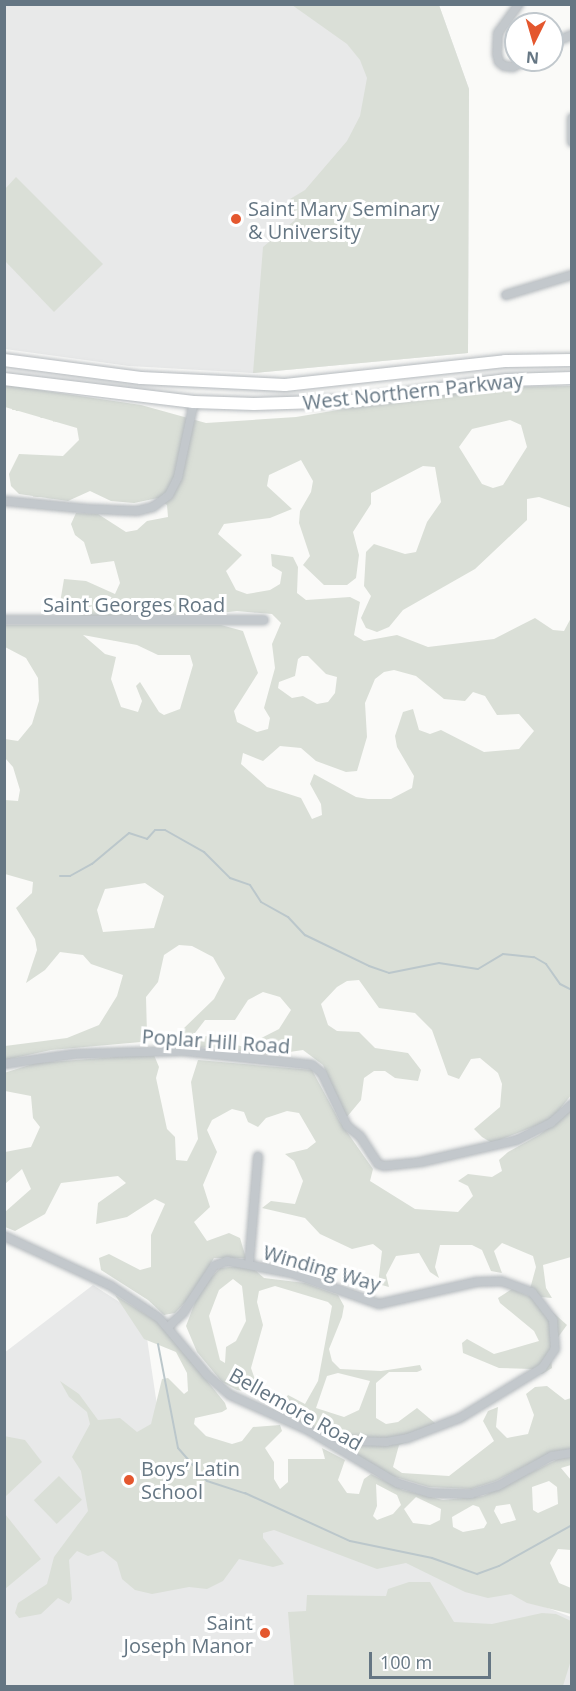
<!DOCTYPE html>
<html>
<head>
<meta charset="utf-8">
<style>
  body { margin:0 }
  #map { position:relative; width:576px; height:1691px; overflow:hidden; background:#fafaf8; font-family:"Open Sans",sans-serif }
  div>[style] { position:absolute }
  .built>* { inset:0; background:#e8e9e9 }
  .green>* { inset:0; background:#dadfd7; transform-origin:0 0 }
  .stream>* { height:2px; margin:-1px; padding:0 1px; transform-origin:1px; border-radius:1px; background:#bbc7cb }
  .roads { filter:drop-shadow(0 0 2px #b5babe) drop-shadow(0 0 2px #b5babe) }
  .street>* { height:8px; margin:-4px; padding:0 4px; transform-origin:4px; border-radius:4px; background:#c3c8cc }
  .primary>* { height:12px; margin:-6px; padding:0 6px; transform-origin:6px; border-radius:6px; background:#fff }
  .dots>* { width:16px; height:16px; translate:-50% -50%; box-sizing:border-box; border:3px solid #fff; border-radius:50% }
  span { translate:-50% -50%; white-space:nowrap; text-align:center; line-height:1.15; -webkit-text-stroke:6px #fff; paint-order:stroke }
  .poi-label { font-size:20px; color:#657683 }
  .left { translate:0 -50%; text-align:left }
  .right { translate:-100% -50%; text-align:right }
  .street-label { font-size:20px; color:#657683 }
  .frame { position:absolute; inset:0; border:6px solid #657683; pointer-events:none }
  .north { position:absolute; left:504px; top:12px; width:60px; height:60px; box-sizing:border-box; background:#fff; border:2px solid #c1c8cd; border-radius:50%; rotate:185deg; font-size:16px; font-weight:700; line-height:24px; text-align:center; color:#657683 }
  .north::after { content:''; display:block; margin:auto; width:21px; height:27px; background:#e4572e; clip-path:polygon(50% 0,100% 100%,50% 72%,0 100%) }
  .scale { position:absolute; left:369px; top:1652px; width:122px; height:27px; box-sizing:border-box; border:3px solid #657683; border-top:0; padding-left:8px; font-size:18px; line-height:21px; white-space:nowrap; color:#657683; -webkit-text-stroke:4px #fff; paint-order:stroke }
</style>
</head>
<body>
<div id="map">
  <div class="built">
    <i style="clip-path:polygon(5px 5px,439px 5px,469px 89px,468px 353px,253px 373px,129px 366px,5px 349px)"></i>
    <i style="clip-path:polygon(93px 1285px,144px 1318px,165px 1459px,571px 1617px,571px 1686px,5px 1686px,4px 1353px)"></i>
  </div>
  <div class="green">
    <i style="clip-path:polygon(292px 5px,439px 5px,469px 89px,468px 353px,253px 373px,263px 247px,295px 220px,290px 199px,305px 190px,347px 141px,360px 116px,367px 78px,360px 60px,347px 44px)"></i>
    <i style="clip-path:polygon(16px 177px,103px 264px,54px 312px,5px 261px,5px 189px)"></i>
    <i style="clip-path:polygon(evenodd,5px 385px,141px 405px,206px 423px,296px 417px,476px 387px,571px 386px,571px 508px,539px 497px,527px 499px,527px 520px,475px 569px,403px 610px,389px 627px,377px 632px,366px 628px,361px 618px,371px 596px,364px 586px,366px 552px,374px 544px,405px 554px,416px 552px,427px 522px,441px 502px,435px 467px,423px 466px,371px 493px,371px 504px,353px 532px,359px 555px,356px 578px,347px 585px,324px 585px,303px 565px,310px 556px,299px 523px,300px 511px,311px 492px,313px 481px,301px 460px,269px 475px,267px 486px,292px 509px,270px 518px,224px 524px,218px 534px,242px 555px,226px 571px,236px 590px,247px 594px,270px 590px,280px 584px,282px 572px,272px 566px,271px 554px,293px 557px,298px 567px,297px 593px,306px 600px,350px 597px,360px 602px,354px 635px,364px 641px,397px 635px,428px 647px,494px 639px,535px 618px,553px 630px,564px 631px,571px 618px,572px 1094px,551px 1120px,492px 1143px,482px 1137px,474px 1129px,500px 1107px,502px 1084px,498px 1073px,480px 1058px,471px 1059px,459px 1079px,448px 1075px,432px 1030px,415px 1013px,379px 1008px,359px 980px,347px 981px,337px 987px,321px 1004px,328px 1025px,337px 1031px,359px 1032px,375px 1048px,408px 1053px,421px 1070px,418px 1081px,395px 1078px,385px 1071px,374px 1071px,364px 1078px,361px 1100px,346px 1118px,323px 1065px,303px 1050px,269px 1055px,210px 1047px,187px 1049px,177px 1043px,180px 1032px,214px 999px,225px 978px,213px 957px,192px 946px,179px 945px,164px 955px,158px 982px,146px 997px,147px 1034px,141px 1042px,51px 1050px,5px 1060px,5px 1046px,67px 1038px,99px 1025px,117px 996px,123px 975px,91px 964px,83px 955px,60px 952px,45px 970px,26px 983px,37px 950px,35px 939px,16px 908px,32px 893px,33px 882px,5px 874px,5px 800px,18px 801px,20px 790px,13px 767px,5px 758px,5px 739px,18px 741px,32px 724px,39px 701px,38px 678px,26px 658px,5px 647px,5px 625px,221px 625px,243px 631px,258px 673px,234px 711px,237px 722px,257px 732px,268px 729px,270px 718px,264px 708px,275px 668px,272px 644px,281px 623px,272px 614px,237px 611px,202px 615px,82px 616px,59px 609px,64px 579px,86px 581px,115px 594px,120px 583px,114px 561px,91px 564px,84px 542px,75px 535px,71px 524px,76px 513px,98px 514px,126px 532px,137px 530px,147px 521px,168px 517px,167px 505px,158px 498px,134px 503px,111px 501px,90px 491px,68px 501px,19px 494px,11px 486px,9px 474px,19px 454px,63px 456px,79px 440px,77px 428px,5px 407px,5px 385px,510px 420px,521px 425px,527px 447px,503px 485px,493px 488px,482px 484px,459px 447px,472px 429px,510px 420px,5px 385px,83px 635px,137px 645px,158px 655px,190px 655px,193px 665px,180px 709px,164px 715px,159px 712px,140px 682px,136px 686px,142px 701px,138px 712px,121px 707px,111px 679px,116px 657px,105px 654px,83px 635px,5px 385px,302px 656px,308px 656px,326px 674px,337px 677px,335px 693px,328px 702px,317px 704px,303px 696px,292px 698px,278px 688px,279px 682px,295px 676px,298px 659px,302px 656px,5px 385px,394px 670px,416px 676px,444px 699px,465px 701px,473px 692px,485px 696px,497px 715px,519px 714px,534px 731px,519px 749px,484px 752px,441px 730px,430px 734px,419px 730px,413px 709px,403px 712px,395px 736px,397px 747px,414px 776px,412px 788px,391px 799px,368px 799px,356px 797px,314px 774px,310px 784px,321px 804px,322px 815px,312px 819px,301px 798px,267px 787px,241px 764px,243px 753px,263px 761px,280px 746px,301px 748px,316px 761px,346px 772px,357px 771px,367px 737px,365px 703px,375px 679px,384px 672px,394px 670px,5px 385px,145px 883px,164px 896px,154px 928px,103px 932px,97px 910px,105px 889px,145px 883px,5px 385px,263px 992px,280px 997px,291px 1010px,279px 1029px,244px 1047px,195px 1033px,205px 1020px,235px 1020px,248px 1000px,263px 992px)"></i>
    <i style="clip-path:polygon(142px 1055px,154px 1055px,159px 1067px,156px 1078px,167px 1129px,175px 1137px,176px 1160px,187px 1161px,198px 1139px,191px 1082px,198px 1060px,312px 1070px,340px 1122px,373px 1169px,370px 1181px,415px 1209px,458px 1212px,473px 1196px,468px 1186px,458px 1181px,468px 1174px,492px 1177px,502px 1171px,499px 1160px,508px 1152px,539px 1135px,571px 1110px,571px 1257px,543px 1265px,546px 1288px,552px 1298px,541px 1297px,530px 1289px,536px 1267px,533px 1256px,502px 1243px,494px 1251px,502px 1273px,491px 1271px,482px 1250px,472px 1245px,440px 1245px,435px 1267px,439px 1278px,430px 1272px,419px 1253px,396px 1256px,386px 1275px,389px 1287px,378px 1284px,382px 1251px,373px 1244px,352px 1249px,320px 1234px,305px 1218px,262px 1208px,271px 1201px,295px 1204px,303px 1181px,294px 1161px,285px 1154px,307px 1149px,316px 1142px,299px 1113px,287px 1111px,266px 1118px,258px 1127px,248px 1122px,244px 1112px,232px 1109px,212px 1120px,207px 1130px,217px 1152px,203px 1185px,210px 1207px,194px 1222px,207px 1241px,229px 1233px,240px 1238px,246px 1258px,214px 1258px,191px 1296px,175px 1313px,164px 1315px,148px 1300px,101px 1270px,99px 1258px,109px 1254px,140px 1270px,151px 1267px,151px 1235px,165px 1204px,155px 1199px,127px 1217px,96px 1224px,98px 1203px,126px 1183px,118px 1176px,61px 1183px,45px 1214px,15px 1231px,5px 1227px,5px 1212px,31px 1189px,22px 1169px,5px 1184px,5px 1152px,31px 1147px,40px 1127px,33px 1118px,31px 1096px,5px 1091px,4px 1073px,36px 1063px)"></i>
    <i style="clip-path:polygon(evenodd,238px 1266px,255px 1270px,264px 1278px,305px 1283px,338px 1295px,344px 1306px,342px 1317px,329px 1349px,332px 1361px,340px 1369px,381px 1371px,420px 1365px,422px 1370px,417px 1372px,389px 1372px,376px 1383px,376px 1418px,386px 1424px,398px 1422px,417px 1408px,435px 1423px,430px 1433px,399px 1445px,393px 1467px,402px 1473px,449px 1476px,494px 1441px,483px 1421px,488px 1411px,498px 1407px,496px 1427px,507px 1438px,528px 1434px,534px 1415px,526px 1394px,535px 1387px,547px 1386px,565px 1400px,571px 1398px,571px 1449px,553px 1452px,496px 1481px,471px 1489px,429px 1487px,392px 1476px,286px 1414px,281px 1405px,288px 1395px,305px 1404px,318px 1381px,332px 1306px,328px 1302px,275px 1286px,259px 1291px,257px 1302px,263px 1325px,251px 1368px,259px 1391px,254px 1393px,237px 1390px,222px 1382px,197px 1352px,186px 1326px,200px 1289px,220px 1268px,238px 1266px,233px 1279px,242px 1286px,246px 1321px,236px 1341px,226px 1347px,225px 1363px,220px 1360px,209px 1316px,219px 1290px,233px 1279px,238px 1266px,338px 1373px,370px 1381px,359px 1410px,344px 1417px,316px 1408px,327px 1376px,338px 1373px)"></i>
    <i style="clip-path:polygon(512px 1289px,540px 1301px,567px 1325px,550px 1348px,552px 1368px,542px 1374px,532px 1369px,499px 1368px,463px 1353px,462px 1343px,467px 1339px,494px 1354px,539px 1341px,534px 1331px,500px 1303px,498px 1298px)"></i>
    <i style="clip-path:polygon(evenodd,115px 1295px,161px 1324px,225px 1403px,227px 1409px,222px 1412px,195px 1418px,194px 1424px,206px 1436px,232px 1444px,242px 1441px,253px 1427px,280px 1425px,282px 1431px,265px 1448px,274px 1462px,274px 1479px,280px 1489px,288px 1482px,288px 1459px,325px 1459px,322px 1448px,345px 1460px,338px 1480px,347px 1493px,359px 1494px,364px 1479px,371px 1474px,403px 1490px,443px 1500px,483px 1496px,558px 1459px,571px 1457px,571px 1465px,561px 1468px,571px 1480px,571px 1550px,558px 1549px,550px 1563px,559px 1583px,571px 1588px,571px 1614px,527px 1603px,511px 1594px,488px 1598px,465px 1592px,406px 1563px,377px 1569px,274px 1530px,263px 1533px,263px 1538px,284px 1564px,273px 1567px,239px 1559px,223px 1581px,207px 1589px,189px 1587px,152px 1594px,135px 1590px,122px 1579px,117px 1562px,103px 1551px,88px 1556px,77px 1551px,69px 1560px,72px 1599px,69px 1604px,58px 1598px,41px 1614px,19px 1618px,15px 1613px,18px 1603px,47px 1584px,54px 1557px,88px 1511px,81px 1471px,72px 1457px,90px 1424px,87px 1412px,69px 1397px,60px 1381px,79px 1394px,98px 1420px,120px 1418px,137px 1432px,151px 1424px,162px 1379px,168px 1378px,184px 1394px,188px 1391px,187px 1373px,176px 1352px,144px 1339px,115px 1295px,549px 1481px,557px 1487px,558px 1504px,538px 1513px,533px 1510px,532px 1487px,549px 1481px,115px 1295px,376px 1484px,397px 1495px,401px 1505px,393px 1514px,377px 1520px,373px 1516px,377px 1506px,376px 1484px,115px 1295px,416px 1497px,441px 1509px,440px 1520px,430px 1525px,413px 1523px,404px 1509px,416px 1497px,115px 1295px,510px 1504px,516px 1520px,501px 1524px,494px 1511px,496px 1506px,510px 1504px,115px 1295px,473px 1505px,479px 1507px,487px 1523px,484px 1528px,463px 1532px,453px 1527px,452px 1517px,473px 1505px)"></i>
    <i style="clip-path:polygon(4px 1436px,25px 1440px,42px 1462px,5px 1497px)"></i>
    <i style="left:59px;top:1476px;width:33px;height:35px;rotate:46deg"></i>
    <i style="clip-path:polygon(5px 1514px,41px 1559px,5px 1589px,4px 1589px)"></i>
    <i style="clip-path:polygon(409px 1582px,430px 1582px,454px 1622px,492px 1624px,542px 1613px,556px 1614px,571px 1621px,571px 1660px,563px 1686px,294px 1686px,288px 1612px,306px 1611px,307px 1595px,386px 1596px,388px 1589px)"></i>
  </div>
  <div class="stream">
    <i style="left:60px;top:876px;width:10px"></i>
    <i style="left:70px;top:876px;width:25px;rotate:-29deg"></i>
    <i style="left:92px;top:864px;width:48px;rotate:-40deg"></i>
    <i style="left:129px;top:833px;width:19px;rotate:18deg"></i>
    <i style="left:147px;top:839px;width:12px;rotate:-48deg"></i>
    <i style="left:155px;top:830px;width:10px"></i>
    <i style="left:165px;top:830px;width:45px;rotate:29.4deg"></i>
    <i style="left:204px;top:852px;width:37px;rotate:45deg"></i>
    <i style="left:230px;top:878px;width:21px;rotate:19deg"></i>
    <i style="left:250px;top:885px;width:20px;rotate:57deg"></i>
    <i style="left:261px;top:902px;width:31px;rotate:29deg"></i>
    <i style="left:288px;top:917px;width:25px;rotate:47deg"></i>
    <i style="left:305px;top:935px;width:71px;rotate:25.8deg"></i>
    <i style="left:369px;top:966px;width:21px;rotate:19deg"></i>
    <i style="left:389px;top:973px;width:51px;rotate:-11.3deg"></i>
    <i style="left:439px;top:963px;width:39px;rotate:9deg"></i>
    <i style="left:478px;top:969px;width:29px;rotate:-31deg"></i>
    <i style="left:503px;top:954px;width:31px;rotate:6deg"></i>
    <i style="left:534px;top:957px;width:14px;rotate:30deg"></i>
    <i style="left:546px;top:964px;width:24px;rotate:55deg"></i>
    <i style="left:560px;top:984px;width:13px;rotate:27deg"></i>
    <i style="left:158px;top:1344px;width:106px;rotate:79.1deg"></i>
    <i style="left:178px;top:1448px;width:44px;rotate:48.7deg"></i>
    <i style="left:207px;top:1481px;width:40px;rotate:18deg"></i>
    <i style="left:245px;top:1493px;width:115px;rotate:24.6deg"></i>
    <i style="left:350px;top:1541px;width:84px;rotate:11.7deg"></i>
    <i style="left:432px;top:1558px;width:48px;rotate:19.6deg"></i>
    <i style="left:477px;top:1574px;width:23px;rotate:-20deg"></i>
    <i style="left:499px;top:1566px;width:84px;rotate:-29.3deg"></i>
  </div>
  <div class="roads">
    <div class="street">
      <i style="left:519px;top:4px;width:36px;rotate:126deg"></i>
      <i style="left:498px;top:33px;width:21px;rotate:93deg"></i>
      <i style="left:497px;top:54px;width:8px;rotate:76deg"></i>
      <i style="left:499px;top:62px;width:6px;rotate:39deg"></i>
      <i style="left:504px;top:66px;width:9px;rotate:6deg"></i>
      <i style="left:513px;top:67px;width:16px;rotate:-27deg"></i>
      <i style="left:552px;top:43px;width:22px;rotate:-22deg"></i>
      <i style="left:572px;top:118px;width:24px;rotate:90deg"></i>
      <i style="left:506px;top:295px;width:69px;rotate:-16.9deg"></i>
      <i style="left:4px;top:501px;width:84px;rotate:5.4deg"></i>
      <i style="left:88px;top:509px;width:49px;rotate:2.3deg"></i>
      <i style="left:137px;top:511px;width:16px;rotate:-14deg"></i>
      <i style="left:153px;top:507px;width:20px;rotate:-37deg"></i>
      <i style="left:169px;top:495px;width:20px;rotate:-63deg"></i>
      <i style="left:178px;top:477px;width:77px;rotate:-78deg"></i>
      <i style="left:4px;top:620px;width:260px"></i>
      <i style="left:4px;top:1064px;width:72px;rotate:-8deg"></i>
      <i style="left:75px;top:1054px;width:108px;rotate:-1.6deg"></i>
      <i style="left:183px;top:1051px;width:130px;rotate:6.2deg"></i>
      <i style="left:312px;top:1065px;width:13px;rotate:39deg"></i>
      <i style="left:322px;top:1073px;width:59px;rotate:64.7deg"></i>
      <i style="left:347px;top:1126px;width:16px;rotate:38deg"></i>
      <i style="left:360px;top:1136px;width:33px;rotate:57deg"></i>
      <i style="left:378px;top:1164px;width:6px;rotate:18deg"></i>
      <i style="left:384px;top:1166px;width:37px;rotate:-6deg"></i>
      <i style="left:421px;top:1162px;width:98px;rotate:-12.9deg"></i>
      <i style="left:517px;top:1140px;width:38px;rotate:-27deg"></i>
      <i style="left:551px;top:1123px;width:28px;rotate:-42deg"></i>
      <i style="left:4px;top:1236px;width:118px;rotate:25deg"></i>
      <i style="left:111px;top:1286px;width:58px;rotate:33.7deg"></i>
      <i style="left:159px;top:1318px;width:75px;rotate:49.9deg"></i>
      <i style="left:207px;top:1375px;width:30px;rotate:41deg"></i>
      <i style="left:230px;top:1395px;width:85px;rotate:24.2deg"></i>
      <i style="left:308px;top:1430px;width:104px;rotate:30.8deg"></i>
      <i style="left:397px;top:1483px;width:34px;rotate:17deg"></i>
      <i style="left:430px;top:1493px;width:41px;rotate:1.4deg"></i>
      <i style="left:471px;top:1494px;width:28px;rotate:-17deg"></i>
      <i style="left:498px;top:1486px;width:62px;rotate:-29.1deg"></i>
      <i style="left:552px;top:1456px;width:20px;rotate:-9deg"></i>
      <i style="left:249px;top:1264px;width:108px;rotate:-85.2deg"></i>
      <i style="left:168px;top:1327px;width:21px;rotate:-43deg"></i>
      <i style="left:183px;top:1313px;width:56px;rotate:-56.6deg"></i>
      <i style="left:214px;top:1266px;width:14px;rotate:-21deg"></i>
      <i style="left:227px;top:1261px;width:65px;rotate:10.6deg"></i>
      <i style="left:291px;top:1273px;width:93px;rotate:19.4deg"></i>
      <i style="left:379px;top:1304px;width:100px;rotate:-12.7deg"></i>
      <i style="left:477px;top:1282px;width:24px;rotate:-2deg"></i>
      <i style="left:501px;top:1281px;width:33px;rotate:20deg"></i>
      <i style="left:532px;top:1292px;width:35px;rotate:53deg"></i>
      <i style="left:553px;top:1320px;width:29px;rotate:86deg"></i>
      <i style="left:555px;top:1349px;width:23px;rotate:124deg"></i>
      <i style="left:542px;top:1368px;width:96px;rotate:148.6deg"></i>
      <i style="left:460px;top:1418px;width:56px;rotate:159deg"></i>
      <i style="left:408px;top:1438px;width:22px;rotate:170deg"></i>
      <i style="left:386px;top:1442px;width:60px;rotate:-178.1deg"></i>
    </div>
    <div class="primary">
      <i style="left:4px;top:360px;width:138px;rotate:7.5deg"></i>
      <i style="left:141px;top:378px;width:144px;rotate:2.8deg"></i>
      <i style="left:285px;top:385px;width:221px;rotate:-6.2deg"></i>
      <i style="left:505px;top:361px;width:67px;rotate:-0.9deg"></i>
      <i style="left:4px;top:379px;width:191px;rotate:6.9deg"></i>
      <i style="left:194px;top:402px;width:60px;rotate:1.9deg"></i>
      <i style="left:254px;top:404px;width:99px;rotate:-1.7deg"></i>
      <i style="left:353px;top:401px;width:155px;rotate:-7.8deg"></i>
      <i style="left:507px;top:380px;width:65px;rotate:-1.8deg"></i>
    </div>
  </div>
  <div class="dots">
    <i style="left:236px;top:219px;background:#e4572e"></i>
    <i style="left:129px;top:1480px;background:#e4572e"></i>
    <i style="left:265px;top:1633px;background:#e4572e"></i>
  </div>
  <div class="poi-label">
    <span class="left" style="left:248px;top:220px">Saint Mary Seminary<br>&amp; University</span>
    <span class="left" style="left:141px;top:1480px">Boys’ Latin<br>School</span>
    <span class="right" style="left:253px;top:1634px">Saint<br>Joseph Manor</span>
  </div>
  <div class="street-label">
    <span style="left:413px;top:391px;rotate:-6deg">West Northern Parkway</span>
    <span style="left:134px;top:604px">Saint Georges Road</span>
    <span style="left:216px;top:1041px;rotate:4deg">Poplar Hill Road</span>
    <span style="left:322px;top:1268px;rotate:16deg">Winding Way</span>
    <span style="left:296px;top:1409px;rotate:29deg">Bellemore Road</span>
  </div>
  <div class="frame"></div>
  <div class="north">N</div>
  <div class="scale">100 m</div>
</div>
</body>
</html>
